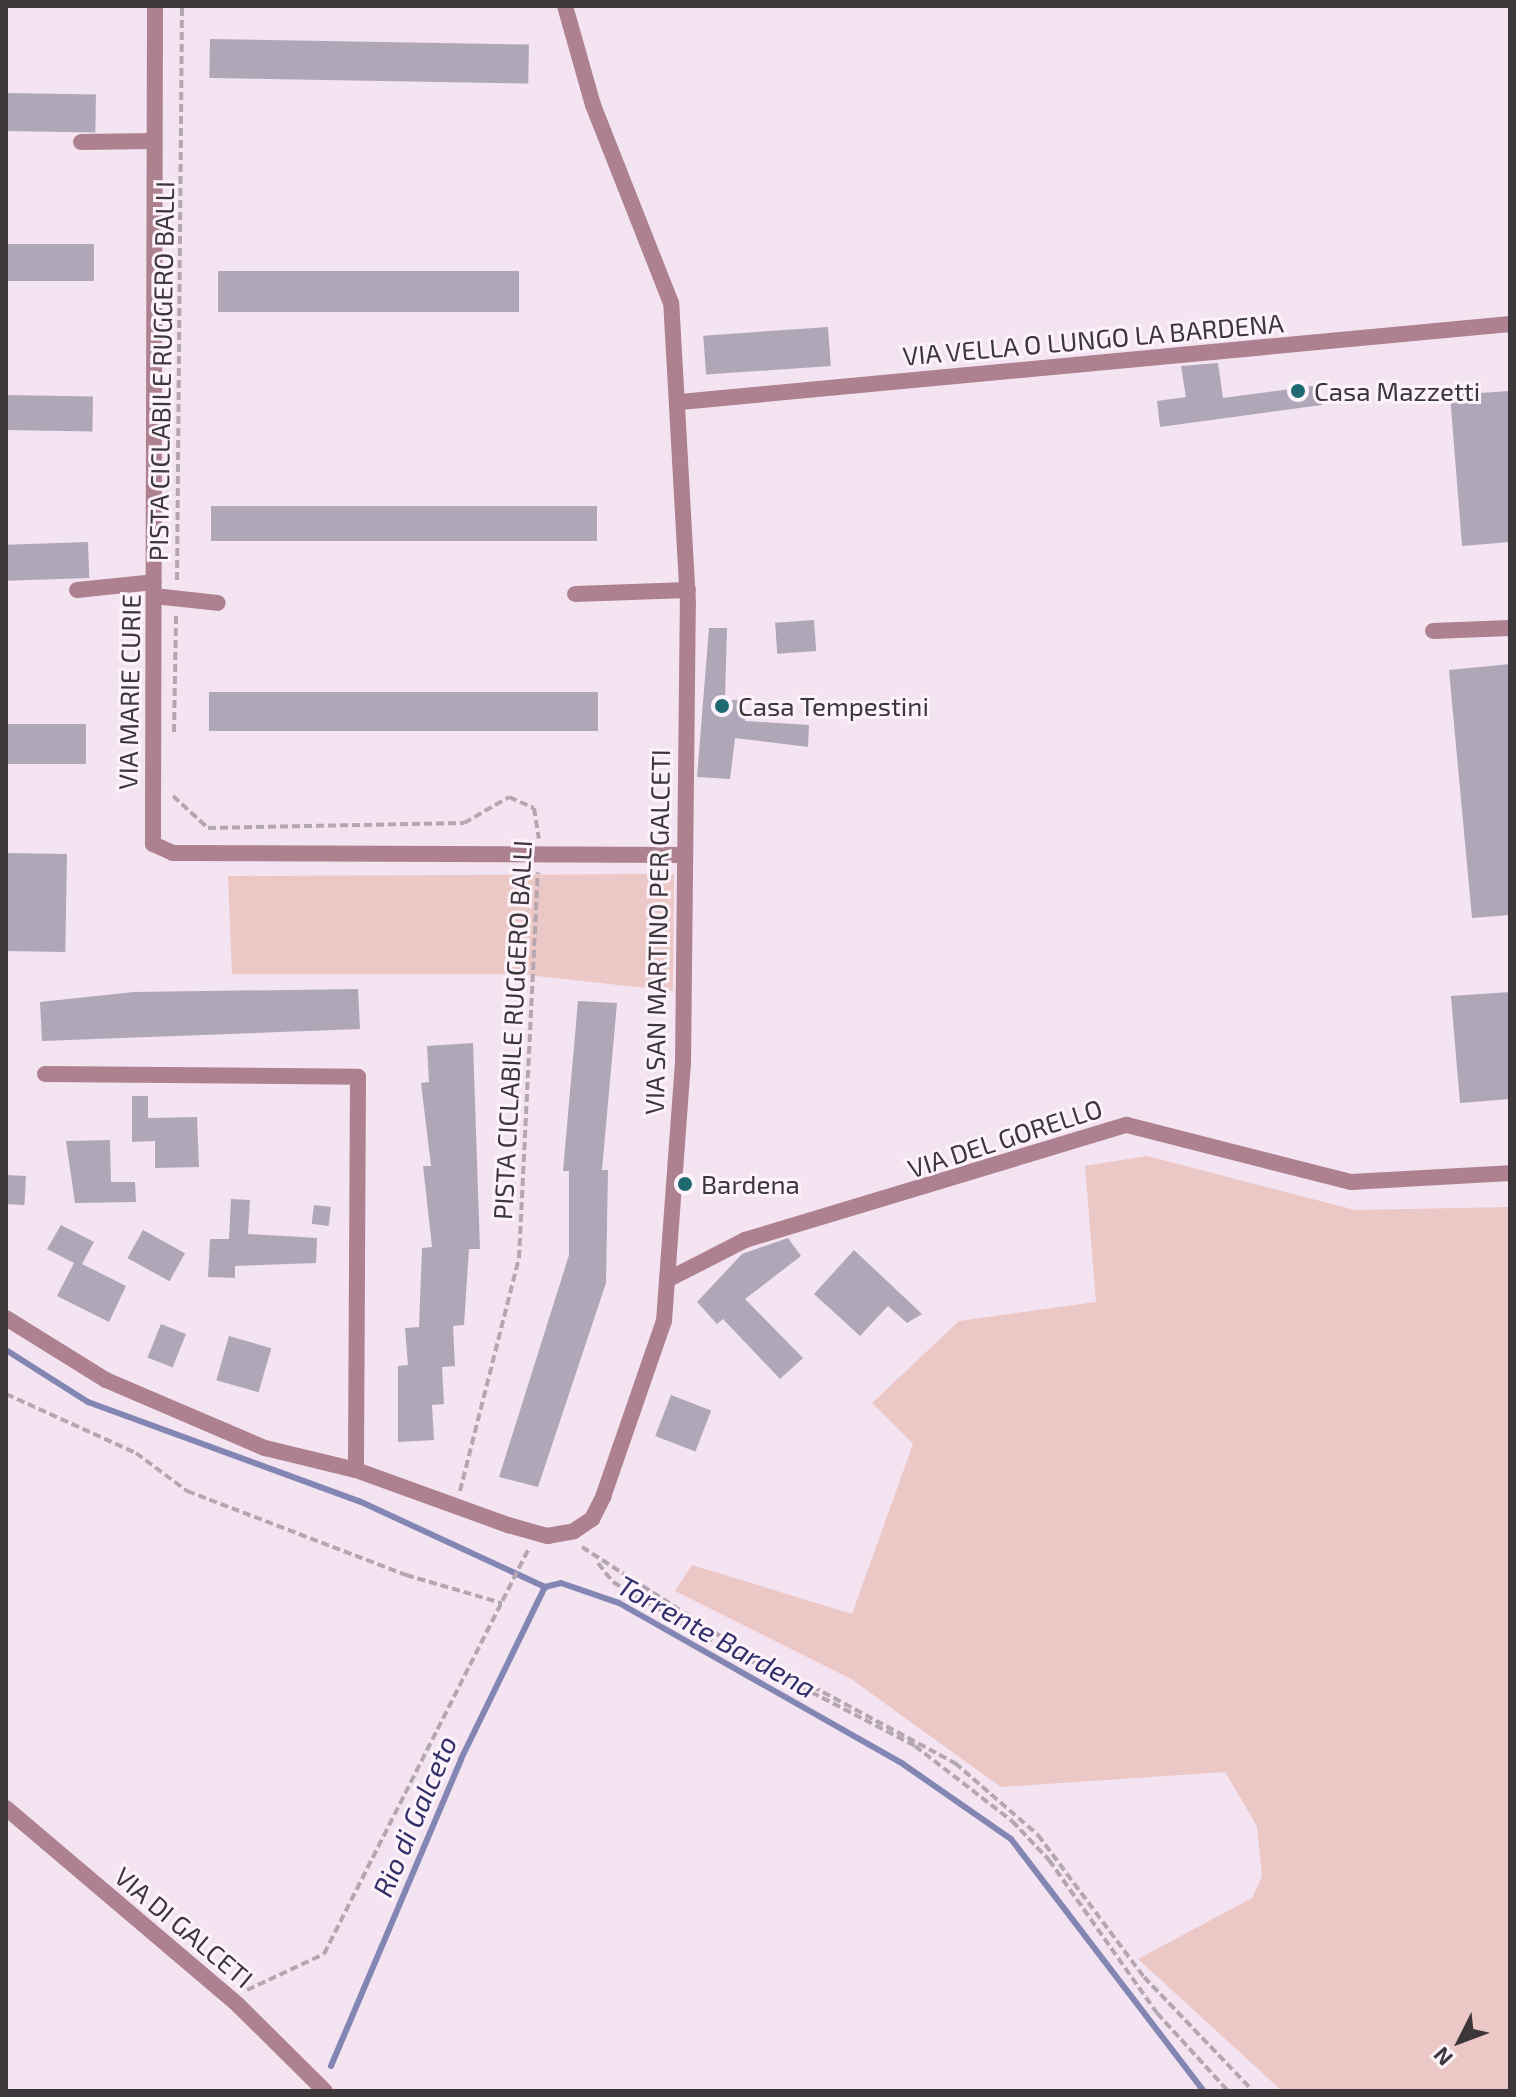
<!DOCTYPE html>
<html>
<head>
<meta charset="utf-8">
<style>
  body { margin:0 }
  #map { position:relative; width:1516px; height:2097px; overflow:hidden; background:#f4e3f1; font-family:"Exo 2",sans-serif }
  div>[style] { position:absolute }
  .green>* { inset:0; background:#ebc7c5 }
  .stream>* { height:6px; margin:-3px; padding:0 3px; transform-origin:3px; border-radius:3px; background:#8386b3 }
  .building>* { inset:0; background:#afa7b8; transform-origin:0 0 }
  .path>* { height:4px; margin-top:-2px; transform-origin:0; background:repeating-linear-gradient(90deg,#b5a7b2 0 8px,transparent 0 12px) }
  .minor>* { height:16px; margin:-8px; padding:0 8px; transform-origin:8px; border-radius:8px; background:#ad818f }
  .tertiary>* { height:16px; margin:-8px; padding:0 8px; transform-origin:8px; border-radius:8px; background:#ad818f }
  .dots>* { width:22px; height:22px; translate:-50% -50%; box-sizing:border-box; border:4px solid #fdf3fb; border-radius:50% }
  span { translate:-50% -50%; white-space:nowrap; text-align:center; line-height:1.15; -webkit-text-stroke:6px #fdf3fb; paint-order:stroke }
  .street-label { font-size:26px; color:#3d363b }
  .poi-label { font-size:26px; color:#3d363b }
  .left { translate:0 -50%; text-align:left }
  .water-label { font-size:28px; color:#32306a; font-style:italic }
  .frame { position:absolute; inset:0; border:8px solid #3d363b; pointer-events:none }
  .north { position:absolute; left:1420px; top:2001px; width:80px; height:80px; -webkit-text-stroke:6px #fdf3fb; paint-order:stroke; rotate:228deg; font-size:22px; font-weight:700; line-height:32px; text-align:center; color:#3d363b }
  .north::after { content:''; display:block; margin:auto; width:28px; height:36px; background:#3d363b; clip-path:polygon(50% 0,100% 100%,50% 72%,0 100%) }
</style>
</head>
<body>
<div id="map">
  <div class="green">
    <i style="clip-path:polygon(674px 874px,673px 991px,519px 974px,232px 974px,228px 876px)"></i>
    <i style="clip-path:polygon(1147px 1156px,1355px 1210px,1510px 1207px,1510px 2091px,1282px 2091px,1138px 1959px,1252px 1898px,1262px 1876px,1257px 1826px,1225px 1772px,1001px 1787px,851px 1679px,675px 1591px,692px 1565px,852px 1614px,913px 1444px,872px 1403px,959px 1321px,1096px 1302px,1085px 1166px)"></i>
  </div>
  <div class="stream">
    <i style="left:6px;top:1350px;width:97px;rotate:32.4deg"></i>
    <i style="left:88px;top:1402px;width:289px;rotate:20.1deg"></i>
    <i style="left:359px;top:1501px;width:205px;rotate:24.8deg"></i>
    <i style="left:545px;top:1587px;width:16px;rotate:-14deg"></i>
    <i style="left:561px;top:1583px;width:61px;rotate:19deg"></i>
    <i style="left:619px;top:1603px;width:326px;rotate:29.5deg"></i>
    <i style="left:903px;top:1764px;width:131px;rotate:34.8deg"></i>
    <i style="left:1011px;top:1839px;width:317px;rotate:52.6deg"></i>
    <i style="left:331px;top:2066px;width:333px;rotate:-67deg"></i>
    <i style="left:461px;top:1759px;width:191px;rotate:-64deg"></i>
  </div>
  <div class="building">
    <i style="left:210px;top:39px;width:319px;height:39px;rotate:1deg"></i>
    <i style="left:6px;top:93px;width:90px;height:38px;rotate:1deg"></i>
    <i style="left:6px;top:244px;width:88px;height:37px"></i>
    <i style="left:218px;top:271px;width:301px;height:41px"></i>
    <i style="left:828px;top:327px;width:39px;height:125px;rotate:86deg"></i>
    <i style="clip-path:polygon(1218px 363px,1223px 398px,1320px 385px,1322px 405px,1160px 427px,1157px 401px,1186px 397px,1181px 366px)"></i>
    <i style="clip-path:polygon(1510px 391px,1510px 542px,1462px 546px,1450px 395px)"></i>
    <i style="left:6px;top:395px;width:87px;height:35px;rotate:1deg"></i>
    <i style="left:211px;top:506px;width:386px;height:35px"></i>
    <i style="left:88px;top:542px;width:36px;height:82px;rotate:88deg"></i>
    <i style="left:814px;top:620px;width:31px;height:39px;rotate:86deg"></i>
    <i style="clip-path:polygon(709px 628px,727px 628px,725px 700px,743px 700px,745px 721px,809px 725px,808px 747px,735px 738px,730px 779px,697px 777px)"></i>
    <i style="clip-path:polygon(1510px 664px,1510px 915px,1472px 918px,1449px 670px)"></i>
    <i style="left:209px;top:692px;width:389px;height:39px"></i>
    <i style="left:6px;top:724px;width:80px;height:40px"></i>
    <i style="left:6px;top:853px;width:61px;height:98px;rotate:1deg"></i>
    <i style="clip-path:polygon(358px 989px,360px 1029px,42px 1041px,40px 1002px,134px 992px)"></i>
    <i style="clip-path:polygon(1510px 992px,1510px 1099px,1460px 1103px,1451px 996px)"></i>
    <i style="clip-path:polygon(578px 1001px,617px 1003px,602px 1170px,608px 1170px,606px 1283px,538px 1487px,499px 1477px,569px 1255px,569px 1171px,563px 1171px)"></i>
    <i style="clip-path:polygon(473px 1043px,480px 1249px,469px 1249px,464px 1325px,453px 1326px,455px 1366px,442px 1367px,444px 1404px,432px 1405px,434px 1440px,398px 1442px,398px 1366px,408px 1365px,405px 1328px,419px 1327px,422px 1248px,432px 1247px,423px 1166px,431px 1166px,421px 1083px,429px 1082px,427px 1046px)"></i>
    <i style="clip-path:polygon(132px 1096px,148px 1096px,148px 1118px,197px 1117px,199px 1167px,155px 1168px,155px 1141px,132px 1142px)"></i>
    <i style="clip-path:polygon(110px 1140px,111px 1182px,135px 1182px,136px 1202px,75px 1203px,66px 1141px)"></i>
    <i style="left:6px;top:1175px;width:20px;height:29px;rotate:3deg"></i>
    <i style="clip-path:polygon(231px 1199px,250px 1200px,248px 1234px,317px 1238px,316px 1263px,235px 1266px,235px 1278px,208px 1277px,210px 1239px,229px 1239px)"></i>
    <i style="left:314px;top:1205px;width:17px;height:19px;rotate:7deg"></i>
    <i style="clip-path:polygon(61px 1225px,94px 1242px,82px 1264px,126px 1286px,109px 1322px,57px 1296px,74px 1263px,47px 1249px)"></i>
    <i style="left:143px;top:1230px;width:48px;height:32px;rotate:29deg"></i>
    <i style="clip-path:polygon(788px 1238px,801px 1256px,745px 1299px,803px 1358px,780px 1379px,723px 1319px,717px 1324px,697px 1302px,742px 1254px)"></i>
    <i style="clip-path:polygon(854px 1250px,922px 1314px,907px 1323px,888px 1306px,860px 1336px,814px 1294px)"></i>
    <i style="left:161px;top:1324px;width:27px;height:36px;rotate:22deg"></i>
    <i style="left:229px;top:1336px;width:44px;height:46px;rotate:16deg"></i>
    <i style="left:671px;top:1395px;width:43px;height:44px;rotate:21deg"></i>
  </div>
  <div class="path">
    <i style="left:177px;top:580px;width:574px;rotate:-89.5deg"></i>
    <i style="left:174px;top:732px;width:116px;rotate:-89deg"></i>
    <i style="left:173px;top:796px;width:47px;rotate:42.4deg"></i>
    <i style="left:208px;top:828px;width:256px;rotate:-1.1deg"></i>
    <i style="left:464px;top:823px;width:52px;rotate:-30deg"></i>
    <i style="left:509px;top:797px;width:27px;rotate:24deg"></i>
    <i style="left:534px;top:808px;width:31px;rotate:81deg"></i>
    <i style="left:6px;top:1394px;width:143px;rotate:24.4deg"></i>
    <i style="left:136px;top:1453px;width:64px;rotate:36.7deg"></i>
    <i style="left:187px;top:1491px;width:235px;rotate:21deg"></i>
    <i style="left:406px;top:1575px;width:100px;rotate:16.3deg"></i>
    <i style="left:460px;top:1491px;width:240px;rotate:-75.8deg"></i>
    <i style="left:519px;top:1258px;width:386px;rotate:-87.2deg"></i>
    <i style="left:582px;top:1547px;width:174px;rotate:32.8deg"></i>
    <i style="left:728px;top:1641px;width:258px;rotate:28.3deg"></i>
    <i style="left:955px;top:1763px;width:110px;rotate:40.9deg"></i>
    <i style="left:1038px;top:1835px;width:177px;rotate:53.3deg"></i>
    <i style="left:1144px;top:1977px;width:158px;rotate:46.3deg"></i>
    <i style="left:598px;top:1563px;width:24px;rotate:52deg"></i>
    <i style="left:613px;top:1582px;width:107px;rotate:30.9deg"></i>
    <i style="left:705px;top:1637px;width:237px;rotate:27.4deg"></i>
    <i style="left:915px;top:1746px;width:123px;rotate:37.7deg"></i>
    <i style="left:1012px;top:1821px;width:54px;rotate:46.5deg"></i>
    <i style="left:1049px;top:1860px;width:187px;rotate:54.8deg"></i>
    <i style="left:1157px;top:2013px;width:105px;rotate:47.7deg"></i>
    <i style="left:247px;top:1990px;width:85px;rotate:-25.1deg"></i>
    <i style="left:324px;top:1954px;width:454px;rotate:-63.2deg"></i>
  </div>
  <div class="minor">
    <i style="left:155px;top:6px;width:838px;rotate:90.14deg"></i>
    <i style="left:153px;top:844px;width:22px;rotate:24deg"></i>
    <i style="left:173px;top:853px;width:510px;rotate:0.22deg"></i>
    <i style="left:81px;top:142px;width:73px;rotate:-0.8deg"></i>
    <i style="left:680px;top:402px;width:834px;rotate:-5.37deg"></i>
    <i style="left:77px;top:590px;width:77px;rotate:-5.9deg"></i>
    <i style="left:575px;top:594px;width:113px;rotate:-2deg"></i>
    <i style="left:154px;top:596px;width:64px;rotate:6.2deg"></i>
    <i style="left:1433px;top:631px;width:77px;rotate:-2.2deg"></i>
    <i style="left:45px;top:1074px;width:313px;rotate:0.5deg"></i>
    <i style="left:358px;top:1077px;width:393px;rotate:90.3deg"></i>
    <i style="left:667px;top:1280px;width:88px;rotate:-27.1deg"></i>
    <i style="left:745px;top:1240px;width:399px;rotate:-16.8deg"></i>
    <i style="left:1127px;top:1125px;width:231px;rotate:14.3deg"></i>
    <i style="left:1351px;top:1182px;width:159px;rotate:-3.2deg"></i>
    <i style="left:6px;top:1318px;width:118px;rotate:31.8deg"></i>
    <i style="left:106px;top:1380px;width:173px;rotate:23.2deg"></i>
    <i style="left:265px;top:1448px;width:94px;rotate:13.6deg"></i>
    <i style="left:356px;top:1470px;width:162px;rotate:19.9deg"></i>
    <i style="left:508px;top:1525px;width:41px;rotate:15.8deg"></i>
    <i style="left:547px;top:1536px;width:27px;rotate:-10deg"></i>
    <i style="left:574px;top:1531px;width:22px;rotate:-34deg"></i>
    <i style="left:592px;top:1519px;width:25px;rotate:-63deg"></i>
    <i style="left:603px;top:1497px;width:186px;rotate:-70.9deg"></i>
    <i style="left:664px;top:1321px;width:257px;rotate:-85.8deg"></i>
    <i style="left:683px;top:1065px;width:462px;rotate:-89.4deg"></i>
    <i style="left:688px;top:603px;width:300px;rotate:-93.2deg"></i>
    <i style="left:671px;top:303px;width:213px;rotate:-111.5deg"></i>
    <i style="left:593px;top:105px;width:103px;rotate:-105.8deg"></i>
  </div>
  <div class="tertiary">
    <i style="left:6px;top:1808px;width:304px;rotate:40.3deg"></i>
    <i style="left:238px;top:2005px;width:122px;rotate:44.7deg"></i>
  </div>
  <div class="dots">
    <i style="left:1298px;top:391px;background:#1f6a72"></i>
    <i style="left:722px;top:706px;background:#1f6a72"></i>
    <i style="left:685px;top:1184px;background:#1f6a72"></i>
  </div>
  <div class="street-label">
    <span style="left:1093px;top:339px;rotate:-5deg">VIA VELLA O LUNGO LA BARDENA</span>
    <span style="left:161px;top:371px;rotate:-89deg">PISTA CICLABILE RUGGERO BALLI</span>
    <span style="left:129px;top:692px;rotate:-89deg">VIA MARIE CURIE</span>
    <span style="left:657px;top:932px;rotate:-89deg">VIA SAN MARTINO PER GALCETI</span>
    <span style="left:512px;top:1030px;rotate:-87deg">PISTA CICLABILE RUGGERO BALLI</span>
    <span style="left:1005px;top:1138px;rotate:-18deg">VIA DEL GORELLO</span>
    <span style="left:184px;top:1927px;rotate:40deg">VIA DI GALCETI</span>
  </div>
  <div class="poi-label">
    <span class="left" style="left:1314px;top:391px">Casa Mazzetti</span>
    <span class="left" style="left:738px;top:706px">Casa Tempestini</span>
    <span class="left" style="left:701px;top:1184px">Bardena</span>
  </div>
  <div class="water-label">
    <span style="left:717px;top:1636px;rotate:29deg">Torrente Bardena</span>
    <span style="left:414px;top:1816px;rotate:-67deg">Rio di Galceto</span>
  </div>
  <div class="frame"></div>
  <div class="north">N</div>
</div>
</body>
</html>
